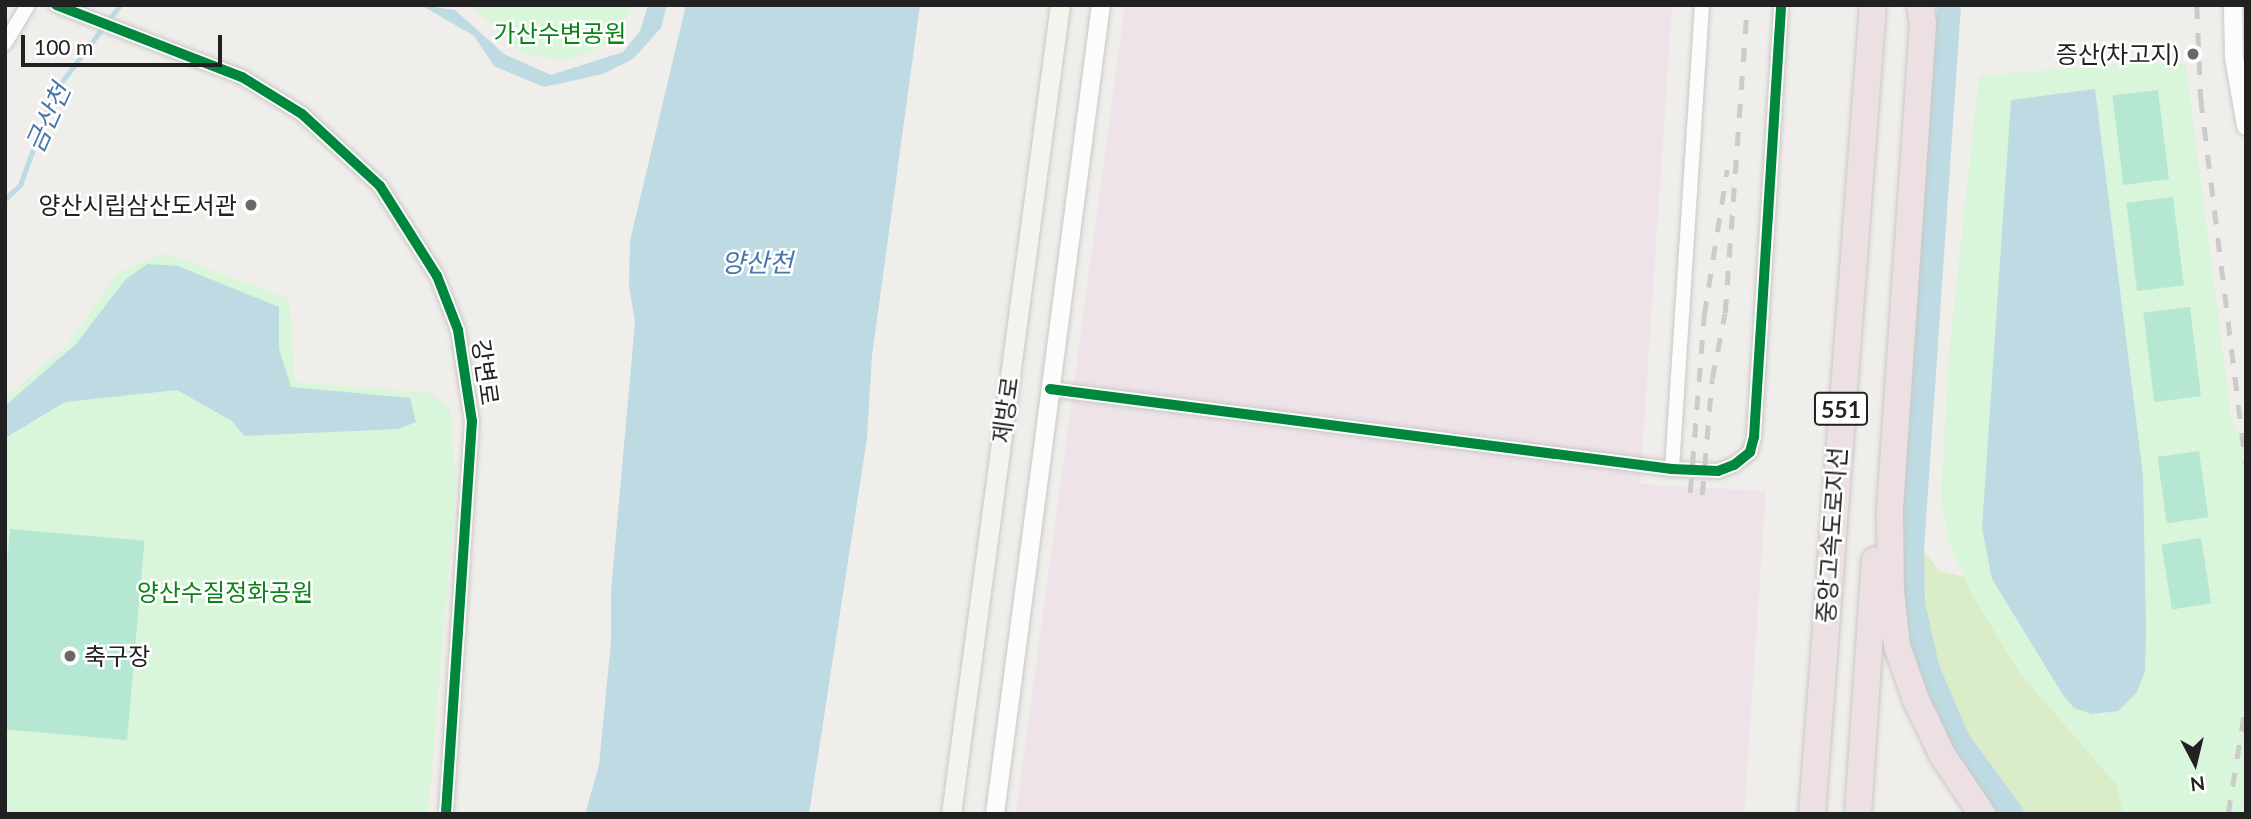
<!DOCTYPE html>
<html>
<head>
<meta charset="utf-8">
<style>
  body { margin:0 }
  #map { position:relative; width:2251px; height:819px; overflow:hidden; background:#f0eeea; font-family:Lato,"Noto Sans KR",sans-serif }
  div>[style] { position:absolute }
  .industrial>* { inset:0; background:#ede3e8 }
  .grass>* { inset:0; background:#dbecc9 }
  .park>* { inset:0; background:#d9f5da }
  .pitch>* { inset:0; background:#b6e7d3; transform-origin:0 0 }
  .water>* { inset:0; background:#bedae2 }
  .stream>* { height:4.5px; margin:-2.25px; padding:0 2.25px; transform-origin:2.25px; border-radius:2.25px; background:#bedae2 }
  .river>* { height:24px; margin:-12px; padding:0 12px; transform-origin:12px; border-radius:12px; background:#bedae2 }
  .roads { filter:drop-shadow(0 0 2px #c8c8c6) drop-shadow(0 0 2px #c8c8c6) }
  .minor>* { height:14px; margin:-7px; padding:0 7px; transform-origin:7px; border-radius:7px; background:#fdfcfc }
  .tertiary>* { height:18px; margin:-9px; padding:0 9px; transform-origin:9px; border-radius:9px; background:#fdfcfc }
  .secondary>* { height:19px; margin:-9.5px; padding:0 9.5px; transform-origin:9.5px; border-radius:9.5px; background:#f3f4ed }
  .motorway>* { height:26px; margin:-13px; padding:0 13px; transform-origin:13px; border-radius:13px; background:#ece0e2 }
  .rail>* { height:4.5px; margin-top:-2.25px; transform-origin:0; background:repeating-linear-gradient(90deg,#cbcbcb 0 14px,transparent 0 28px) }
  .cycleway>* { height:10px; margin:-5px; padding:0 5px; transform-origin:5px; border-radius:5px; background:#00873e }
  .dots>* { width:19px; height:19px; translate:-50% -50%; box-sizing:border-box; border:4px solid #fff; border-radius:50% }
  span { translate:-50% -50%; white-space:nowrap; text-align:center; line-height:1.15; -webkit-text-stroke:5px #fff; paint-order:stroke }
  .shield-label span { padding:2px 5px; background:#fff; border:2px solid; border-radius:5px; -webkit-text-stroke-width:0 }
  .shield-label { font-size:23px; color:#212121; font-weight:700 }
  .park-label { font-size:24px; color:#0a8418 }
  .poi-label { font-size:24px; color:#212121 }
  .right { translate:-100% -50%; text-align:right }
  .left { translate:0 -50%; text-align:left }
  .street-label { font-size:24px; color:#212121 }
  .water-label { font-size:26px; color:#4877ac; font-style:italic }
  .frame { position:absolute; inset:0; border:7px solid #212121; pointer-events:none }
  .north { position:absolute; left:2160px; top:728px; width:70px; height:70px; -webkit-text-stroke:5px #fff; paint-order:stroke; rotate:173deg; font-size:19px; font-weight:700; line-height:28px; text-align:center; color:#212121 }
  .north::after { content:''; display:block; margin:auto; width:24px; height:32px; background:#212121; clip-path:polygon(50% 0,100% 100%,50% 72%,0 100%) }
  .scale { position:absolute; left:21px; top:35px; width:201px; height:32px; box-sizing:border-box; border:4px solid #212121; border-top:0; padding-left:9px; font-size:21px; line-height:24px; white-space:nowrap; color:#212121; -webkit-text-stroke:5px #fff; paint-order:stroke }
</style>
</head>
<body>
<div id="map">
  <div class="industrial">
    <i style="clip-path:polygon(1125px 5px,1672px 5px,1640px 484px,1766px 491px,1744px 814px,1016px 814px)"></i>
  </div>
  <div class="grass">
    <i style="clip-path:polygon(1920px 545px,1939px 571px,1964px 577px,2020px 673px,2116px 784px,2124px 814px,2022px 814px,1958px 723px,1934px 660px,1920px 610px)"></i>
  </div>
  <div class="park">
    <i style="clip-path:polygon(470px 5px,634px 5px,615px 42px,563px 61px,523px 53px)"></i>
    <i style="clip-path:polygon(2149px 61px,2186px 65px,2232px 424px,2246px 448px,2246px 814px,2124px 814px,2116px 784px,2020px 673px,1971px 593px,1949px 543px,1941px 497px,1949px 352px,1979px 76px)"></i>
    <i style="clip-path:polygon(165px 253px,289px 299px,295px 382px,429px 393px,450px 407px,456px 485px,428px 814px,5px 814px,5px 398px,67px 345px,117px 273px)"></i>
  </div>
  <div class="pitch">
    <i style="left:2158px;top:90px;width:90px;height:46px;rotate:83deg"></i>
    <i style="left:2173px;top:197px;width:89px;height:47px;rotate:83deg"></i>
    <i style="left:2190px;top:307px;width:90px;height:47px;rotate:83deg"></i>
    <i style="left:2199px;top:451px;width:67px;height:42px;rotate:82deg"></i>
    <i style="left:10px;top:529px;width:135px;height:200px;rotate:5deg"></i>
    <i style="left:2201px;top:538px;width:66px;height:40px;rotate:81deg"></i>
  </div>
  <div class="water">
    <i style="clip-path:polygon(421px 5px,455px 10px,504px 54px,551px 75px,623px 52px,640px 31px,648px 5px,667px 5px,661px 28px,633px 59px,603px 74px,544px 87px,494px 66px,474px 36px)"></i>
    <i style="clip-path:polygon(686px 5px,920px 5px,872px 356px,867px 438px,809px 814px,585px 814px,599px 765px,611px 641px,611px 591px,635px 322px,629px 286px,630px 241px)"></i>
    <i style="clip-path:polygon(2095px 89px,2143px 475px,2146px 630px,2145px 671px,2137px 692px,2118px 711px,2092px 714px,2074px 708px,2063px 695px,1992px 579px,1982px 528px,2011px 100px)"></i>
    <i style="clip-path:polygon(147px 264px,178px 266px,279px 307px,279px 349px,291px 387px,410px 398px,416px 422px,398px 429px,244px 436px,232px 421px,177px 390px,65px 402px,5px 438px,5px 406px,76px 344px,125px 280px)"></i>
  </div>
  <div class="stream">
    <i style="left:5px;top:199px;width:21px;rotate:-43deg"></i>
    <i style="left:20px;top:185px;width:99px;rotate:-69.9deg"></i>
    <i style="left:54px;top:92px;width:109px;rotate:-52.8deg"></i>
  </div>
  <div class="river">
    <i style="left:1949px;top:5px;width:545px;rotate:93.89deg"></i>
    <i style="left:1912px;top:549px;width:55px;rotate:89deg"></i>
    <i style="left:1913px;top:604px;width:68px;rotate:77.2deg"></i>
    <i style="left:1928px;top:670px;width:76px;rotate:66.8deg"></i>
    <i style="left:1958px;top:740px;width:92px;rotate:53.9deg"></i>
  </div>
  <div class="roads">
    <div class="minor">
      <i style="left:56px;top:5px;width:199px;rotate:21.2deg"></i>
      <i style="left:242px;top:77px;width:70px;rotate:31.7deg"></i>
      <i style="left:302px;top:114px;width:106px;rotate:42.7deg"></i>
      <i style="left:380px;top:186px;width:107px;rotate:57.7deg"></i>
      <i style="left:437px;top:276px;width:58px;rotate:68.7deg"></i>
      <i style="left:458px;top:330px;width:92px;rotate:81.3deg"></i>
      <i style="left:472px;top:421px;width:394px;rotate:93.8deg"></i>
      <i style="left:5px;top:43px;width:44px;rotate:-58.8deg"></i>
      <i style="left:1050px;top:389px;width:627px;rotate:7.33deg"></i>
      <i style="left:1672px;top:469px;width:46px;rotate:2.5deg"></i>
      <i style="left:1718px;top:471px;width:17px;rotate:-21deg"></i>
      <i style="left:1734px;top:465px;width:21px;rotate:-39deg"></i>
      <i style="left:1750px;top:452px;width:16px;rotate:-75deg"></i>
      <i style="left:1754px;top:437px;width:433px;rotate:-86.4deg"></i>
      <i style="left:1672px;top:469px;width:465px;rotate:-86.3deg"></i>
    </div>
    <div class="tertiary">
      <i style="left:2233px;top:5px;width:53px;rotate:88.9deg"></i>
      <i style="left:2234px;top:58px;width:69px;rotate:80deg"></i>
      <i style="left:995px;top:814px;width:816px;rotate:-82.54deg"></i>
    </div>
    <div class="secondary">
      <i style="left:951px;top:814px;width:816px;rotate:-82.33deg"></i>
    </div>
    <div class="motorway">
      <i style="left:1920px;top:5px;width:19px;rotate:81deg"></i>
      <i style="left:1923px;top:24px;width:491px;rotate:93.9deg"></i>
      <i style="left:1890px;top:514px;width:77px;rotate:89.3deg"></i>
      <i style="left:1891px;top:591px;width:55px;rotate:83.8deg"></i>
      <i style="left:1897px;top:646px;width:57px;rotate:70.6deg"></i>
      <i style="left:1916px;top:700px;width:62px;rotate:64.3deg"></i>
      <i style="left:1943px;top:756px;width:70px;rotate:56.1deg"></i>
      <i style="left:1812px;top:814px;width:811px;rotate:-85.69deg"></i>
      <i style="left:1858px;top:814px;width:254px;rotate:-86.2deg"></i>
    </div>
  </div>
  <div class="rail">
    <i style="left:2197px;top:5px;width:94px;rotate:87.6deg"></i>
    <i style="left:2201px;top:99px;width:367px;rotate:83deg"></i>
    <i style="left:1690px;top:493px;width:179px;rotate:-85.5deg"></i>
    <i style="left:1704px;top:315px;width:147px;rotate:-81deg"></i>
    <i style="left:1702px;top:495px;width:116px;rotate:-85.1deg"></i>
    <i style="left:1712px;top:379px;width:67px;rotate:-78.9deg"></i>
    <i style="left:1725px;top:313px;width:309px;rotate:-85.9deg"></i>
    <i style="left:2228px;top:814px;width:114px;rotate:-80.9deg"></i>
  </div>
  <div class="cycleway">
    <i style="left:56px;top:5px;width:199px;rotate:21.2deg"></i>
    <i style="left:242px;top:77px;width:70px;rotate:31.7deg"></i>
    <i style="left:302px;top:114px;width:106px;rotate:42.7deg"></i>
    <i style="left:380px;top:186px;width:107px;rotate:57.7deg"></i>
    <i style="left:437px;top:276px;width:58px;rotate:68.7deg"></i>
    <i style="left:458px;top:330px;width:92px;rotate:81.3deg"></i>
    <i style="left:472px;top:421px;width:394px;rotate:93.8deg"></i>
    <i style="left:1050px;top:389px;width:627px;rotate:7.33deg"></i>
    <i style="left:1672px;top:469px;width:46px;rotate:2.5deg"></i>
    <i style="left:1718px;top:471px;width:17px;rotate:-21deg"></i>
    <i style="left:1734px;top:465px;width:21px;rotate:-39deg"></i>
    <i style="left:1750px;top:452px;width:16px;rotate:-75deg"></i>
    <i style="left:1754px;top:437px;width:433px;rotate:-86.4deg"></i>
  </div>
  <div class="dots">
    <i style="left:2193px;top:54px;background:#696967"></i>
    <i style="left:251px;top:205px;background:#696967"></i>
    <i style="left:70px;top:656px;background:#696967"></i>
  </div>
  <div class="shield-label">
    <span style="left:1841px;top:409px">551</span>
  </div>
  <div class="park-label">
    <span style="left:560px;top:33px">가산수변공원</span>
    <span style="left:225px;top:592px">양산수질정화공원</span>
  </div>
  <div class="poi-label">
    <span class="right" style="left:2179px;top:54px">증산(차고지)</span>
    <span class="right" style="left:237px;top:205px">양산시립삼산도서관</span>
    <span class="left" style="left:84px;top:656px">축구장</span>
  </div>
  <div class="street-label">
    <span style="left:486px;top:372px;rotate:82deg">강변로</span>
    <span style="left:1005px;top:410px;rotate:-82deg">제방로</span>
    <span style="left:1831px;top:535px;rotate:-86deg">중앙고속도로지선</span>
  </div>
  <div class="water-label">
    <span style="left:48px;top:118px;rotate:-66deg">금산천</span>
    <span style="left:757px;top:263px">양산천</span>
  </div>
  <div class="frame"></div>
  <div class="north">N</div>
  <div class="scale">100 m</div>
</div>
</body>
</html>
